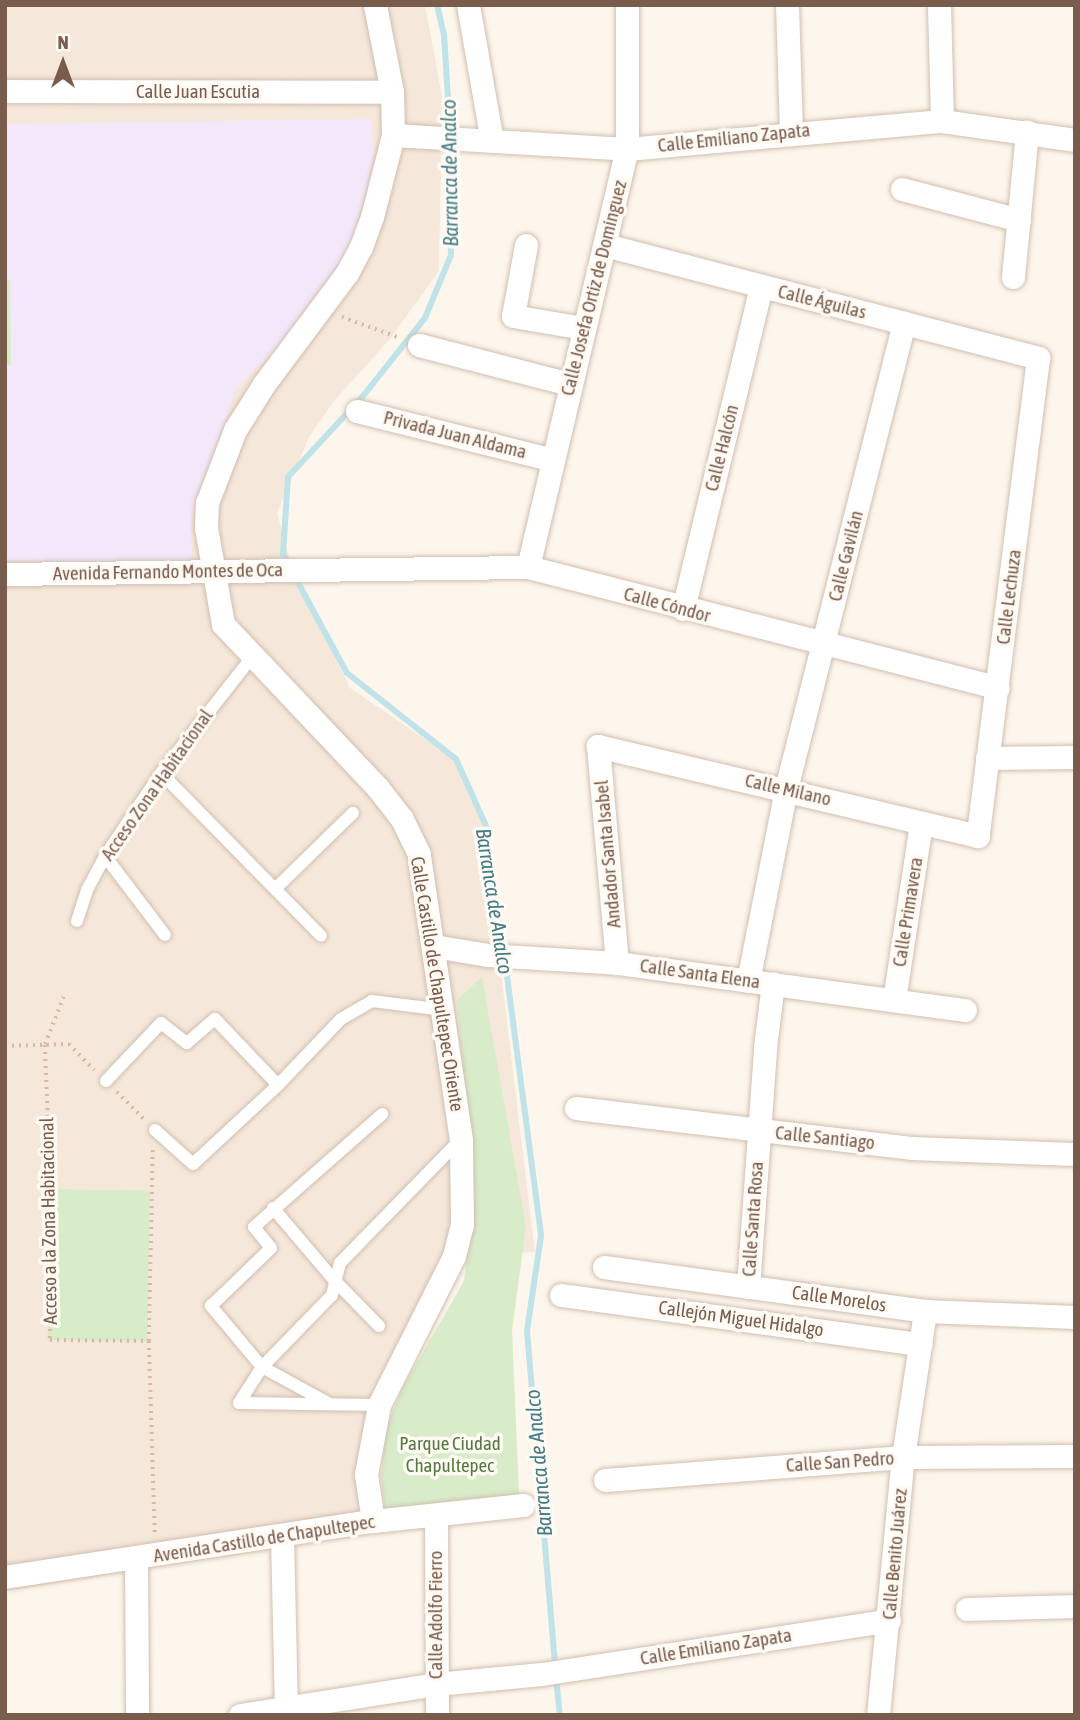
<!DOCTYPE html>
<html>
<head>
<meta charset="utf-8">
<style>
  body { margin:0 }
  #map { position:relative; width:1080px; height:1720px; overflow:hidden; background:#fdf6ec; font-family:"Asap Condensed",sans-serif }
  div>[style] { position:absolute }
  .residential>* { inset:0; background:#f5e8da }
  .education>* { inset:0; background:#f3e8fa }
  .green>* { inset:0; background:#d8ecc9; transform-origin:0 0 }
  .stream>* { height:6px; margin:-3px; padding:0 3px; transform-origin:3px; border-radius:3px; background:#bfe3e8 }
  .path>* { height:3.5px; margin-top:-1.75px; transform-origin:0; background:repeating-linear-gradient(90deg,#d9b8a5 0 2px,transparent 0 7px) }
  .roads { filter:drop-shadow(0 0 2px #d1beb0) drop-shadow(0 0 2px #d1beb0) }
  .service>* { height:12px; margin:-6px; padding:0 6px; transform-origin:6px; border-radius:6px; background:#fff }
  .minor>* { height:23px; margin:-11.5px; padding:0 11.5px; transform-origin:11.5px; border-radius:11.5px; background:#fff }
  span { translate:-50% -50%; white-space:nowrap; text-align:center; line-height:1.15; -webkit-text-stroke:7px #fffaf3; paint-order:stroke }
  .street-label { font-size:19px; color:#7a5c4d }
  .park-label { font-size:19px; color:#537a41 }
  .water-label { font-size:21px; color:#437c86; font-style:italic }
  .frame { position:absolute; inset:0; border:7px solid #7a5c4d; pointer-events:none }
  .north { position:absolute; left:28px; top:28px; width:70px; height:70px; -webkit-text-stroke:5px #fffaf3; paint-order:stroke; rotate:0deg; font-size:19px; font-weight:700; line-height:28px; text-align:center; color:#7a5c4d }
  .north::after { content:''; display:block; margin:auto; width:24px; height:32px; background:#7a5c4d; clip-path:polygon(50% 0,100% 100%,50% 72%,0 100%) }
</style>
</head>
<body>
<div id="map">
  <div class="residential">
    <i style="clip-path:polygon(5px 5px,425px 5px,442px 97px,439px 271px,390px 339px,334px 401px,309px 437px,277px 513px,293px 571px,350px 688px,456px 760px,483px 825px,535px 1252px,458px 1257px,380px 1426px,375px 1483px,383px 1531px,5px 1591px)"></i>
  </div>
  <div class="education">
    <i style="clip-path:polygon(371px 119px,374px 156px,351px 248px,316px 309px,236px 389px,191px 515px,192px 563px,5px 565px,5px 124px)"></i>
  </div>
  <div class="green">
    <i style="clip-path:polygon(5px 280px,10px 280px,11px 365px,5px 365px)"></i>
    <i style="clip-path:polygon(482px 977px,526px 1227px,512px 1330px,520px 1517px,385px 1510px,381px 1477px,386px 1428px,402px 1389px,464px 1281px,473px 1197px,457px 1000px)"></i>
    <i style="left:51px;top:1189px;width:99px;height:151px;rotate:1deg"></i>
  </div>
  <div class="stream">
    <i style="left:289px;top:564px;width:12px;rotate:-121deg"></i>
    <i style="left:283px;top:554px;width:77px;rotate:-86.3deg"></i>
    <i style="left:288px;top:477px;width:110px;rotate:-47.2deg"></i>
    <i style="left:363px;top:396px;width:100px;rotate:-51.5deg"></i>
    <i style="left:425px;top:318px;width:68px;rotate:-67.6deg"></i>
    <i style="left:451px;top:255px;width:157px;rotate:-91.1deg"></i>
    <i style="left:448px;top:98px;width:63px;rotate:-93.6deg"></i>
    <i style="left:444px;top:35px;width:31px;rotate:-103deg"></i>
    <i style="left:295px;top:577px;width:109px;rotate:61.6deg"></i>
    <i style="left:347px;top:673px;width:139px;rotate:38.3deg"></i>
    <i style="left:456px;top:759px;width:76px;rotate:65.8deg"></i>
    <i style="left:487px;top:828px;width:123px;rotate:82.5deg"></i>
    <i style="left:505px;top:961px;width:277px;rotate:82.5deg"></i>
    <i style="left:541px;top:1236px;width:96px;rotate:98.4deg"></i>
    <i style="left:527px;top:1331px;width:337px;rotate:85.2deg"></i>
    <i style="left:556px;top:1678px;width:37px;rotate:84deg"></i>
  </div>
  <div class="path">
    <i style="left:342px;top:317px;width:62px;rotate:19.9deg"></i>
    <i style="left:64px;top:997px;width:52px;rotate:111.6deg"></i>
    <i style="left:45px;top:1045px;width:144px;rotate:87.6deg"></i>
    <i style="left:51px;top:1189px;width:151px;rotate:90.4deg"></i>
    <i style="left:50px;top:1340px;width:99px;rotate:0.6deg"></i>
    <i style="left:5px;top:1046px;width:64px;rotate:-1.8deg"></i>
    <i style="left:69px;top:1044px;width:36px;rotate:46deg"></i>
    <i style="left:117px;top:1092px;width:38px;rotate:45deg"></i>
    <i style="left:153px;top:1150px;width:191px;rotate:91.2deg"></i>
    <i style="left:149px;top:1341px;width:193px;rotate:88.2deg"></i>
  </div>
  <div class="roads">
    <div class="service">
      <i style="left:161px;top:773px;width:228px;rotate:45.5deg"></i>
      <i style="left:105px;top:856px;width:99px;rotate:52.8deg"></i>
      <i style="left:275px;top:889px;width:109px;rotate:-44.3deg"></i>
      <i style="left:77px;top:921px;width:33px;rotate:-72deg"></i>
      <i style="left:87px;top:890px;width:38px;rotate:-62deg"></i>
      <i style="left:105px;top:856px;width:100px;rotate:-56deg"></i>
      <i style="left:161px;top:773px;width:147px;rotate:-51.9deg"></i>
      <i style="left:106px;top:1081px;width:80px;rotate:-46.5deg"></i>
      <i style="left:161px;top:1023px;width:33px;rotate:38deg"></i>
      <i style="left:187px;top:1043px;width:37px;rotate:-41deg"></i>
      <i style="left:215px;top:1019px;width:91px;rotate:46.3deg"></i>
      <i style="left:155px;top:1130px;width:51px;rotate:41.8deg"></i>
      <i style="left:193px;top:1164px;width:116px;rotate:-42.9deg"></i>
      <i style="left:278px;top:1085px;width:91px;rotate:-46.3deg"></i>
      <i style="left:341px;top:1019px;width:36px;rotate:-30deg"></i>
      <i style="left:372px;top:1001px;width:72px;rotate:7.2deg"></i>
      <i style="left:273px;top:1208px;width:96px;rotate:49.7deg"></i>
      <i style="left:335px;top:1281px;width:63px;rotate:45.6deg"></i>
      <i style="left:328px;top:1403px;width:75px;rotate:-151.4deg"></i>
      <i style="left:262px;top:1367px;width:80px;rotate:-129.9deg"></i>
      <i style="left:211px;top:1306px;width:83px;rotate:-44deg"></i>
      <i style="left:271px;top:1248px;width:27px;rotate:-129deg"></i>
      <i style="left:254px;top:1227px;width:171px;rotate:-41.4deg"></i>
      <i style="left:379px;top:1405px;width:140px;rotate:-179.2deg"></i>
      <i style="left:239px;top:1403px;width:43px;rotate:-57.4deg"></i>
      <i style="left:262px;top:1367px;width:100px;rotate:-45.8deg"></i>
      <i style="left:332px;top:1295px;width:33px;rotate:-76deg"></i>
      <i style="left:340px;top:1263px;width:172px;rotate:-45.7deg"></i>
    </div>
    <div class="minor">
      <i style="left:468px;top:5px;width:138px;rotate:80deg"></i>
      <i style="left:787px;top:5px;width:127px;rotate:88.2deg"></i>
      <i style="left:939px;top:5px;width:116px;rotate:88.5deg"></i>
      <i style="left:5px;top:91px;width:387px;rotate:0.1deg"></i>
      <i style="left:393px;top:135px;width:234px;rotate:3.4deg"></i>
      <i style="left:627px;top:149px;width:316px;rotate:-5.1deg"></i>
      <i style="left:942px;top:121px;width:134px;rotate:8.1deg"></i>
      <i style="left:902px;top:189px;width:121px;rotate:14.8deg"></i>
      <i style="left:526px;top:245px;width:72px;rotate:100.4deg"></i>
      <i style="left:513px;top:316px;width:71px;rotate:9.7deg"></i>
      <i style="left:605px;top:245px;width:448px;rotate:14.6deg"></i>
      <i style="left:1038px;top:358px;width:482px;rotate:97.2deg"></i>
      <i style="left:978px;top:836px;width:391px;rotate:-166.7deg"></i>
      <i style="left:598px;top:746px;width:218px;rotate:85deg"></i>
      <i style="left:1013px;top:277px;width:146px;rotate:-84.5deg"></i>
      <i style="left:419px;top:345px;width:156px;rotate:14.5deg"></i>
      <i style="left:357px;top:411px;width:202px;rotate:14deg"></i>
      <i style="left:528px;top:567px;width:430px;rotate:-76.7deg"></i>
      <i style="left:627px;top:149px;width:144px;rotate:-90deg"></i>
      <i style="left:5px;top:574px;width:523px;rotate:-0.77deg"></i>
      <i style="left:528px;top:567px;width:485px;rotate:14.4deg"></i>
      <i style="left:683px;top:609px;width:332px;rotate:-76.4deg"></i>
      <i style="left:987px;top:758px;width:88px;rotate:-0.7deg"></i>
      <i style="left:434px;top:946px;width:55px;rotate:9.5deg"></i>
      <i style="left:488px;top:955px;width:129px;rotate:3.5deg"></i>
      <i style="left:617px;top:963px;width:351px;rotate:7.7deg"></i>
      <i style="left:748px;top:981px;width:196px;rotate:-78.8deg"></i>
      <i style="left:786px;top:789px;width:481px;rotate:-75.8deg"></i>
      <i style="left:894px;top:1000px;width:179px;rotate:-81.3deg"></i>
      <i style="left:576px;top:1108px;width:337px;rotate:6.8deg"></i>
      <i style="left:911px;top:1148px;width:164px;rotate:2.1deg"></i>
      <i style="left:604px;top:1267px;width:324px;rotate:7.8deg"></i>
      <i style="left:925px;top:1311px;width:150px;rotate:2.3deg"></i>
      <i style="left:748px;top:1287px;width:241px;rotate:-85.9deg"></i>
      <i style="left:765px;top:1047px;width:64px;rotate:-82.8deg"></i>
      <i style="left:561px;top:1295px;width:363px;rotate:7.8deg"></i>
      <i style="left:605px;top:1480px;width:299px;rotate:-4.4deg"></i>
      <i style="left:903px;top:1457px;width:172px;rotate:-0.3deg"></i>
      <i style="left:436px;top:1516px;width:199px;rotate:89.7deg"></i>
      <i style="left:373px;top:1521px;width:48px;rotate:-98.5deg"></i>
      <i style="left:366px;top:1474px;width:70px;rotate:-79.3deg"></i>
      <i style="left:379px;top:1405px;width:167px;rotate:-63.3deg"></i>
      <i style="left:454px;top:1256px;width:32px;rotate:-76deg"></i>
      <i style="left:462px;top:1225px;width:85px;rotate:-90.7deg"></i>
      <i style="left:461px;top:1140px;width:289px;rotate:-98.4deg"></i>
      <i style="left:419px;top:854px;width:39px;rotate:-116deg"></i>
      <i style="left:402px;top:819px;width:41px;rotate:-128deg"></i>
      <i style="left:377px;top:787px;width:224px;rotate:-133.4deg"></i>
      <i style="left:223px;top:624px;width:97px;rotate:-100deg"></i>
      <i style="left:206px;top:528px;width:25px;rotate:-88deg"></i>
      <i style="left:207px;top:503px;width:78px;rotate:-69deg"></i>
      <i style="left:235px;top:430px;width:54px;rotate:-57.8deg"></i>
      <i style="left:264px;top:384px;width:139px;rotate:-53.2deg"></i>
      <i style="left:347px;top:273px;width:30px;rotate:-62deg"></i>
      <i style="left:361px;top:247px;width:32px;rotate:-70deg"></i>
      <i style="left:372px;top:217px;width:85px;rotate:-75.6deg"></i>
      <i style="left:393px;top:135px;width:43px;rotate:-91.3deg"></i>
      <i style="left:392px;top:92px;width:89px;rotate:-101.1deg"></i>
      <i style="left:282px;top:1535px;width:180px;rotate:88.7deg"></i>
      <i style="left:136px;top:1558px;width:157px;rotate:89.6deg"></i>
      <i style="left:5px;top:1577px;width:372px;rotate:-8.7deg"></i>
      <i style="left:373px;top:1521px;width:151px;rotate:-6.1deg"></i>
      <i style="left:967px;top:1609px;width:108px;rotate:-1.6deg"></i>
      <i style="left:240px;top:1715px;width:198px;rotate:-9deg"></i>
      <i style="left:436px;top:1684px;width:106px;rotate:-5.4deg"></i>
      <i style="left:542px;top:1674px;width:351px;rotate:-8.8deg"></i>
      <i style="left:878px;top:1715px;width:259px;rotate:-84.5deg"></i>
      <i style="left:903px;top:1457px;width:148px;rotate:-81.4deg"></i>
    </div>
  </div>
  <div class="street-label">
    <span style="left:198px;top:92px">Calle Juan Escutia</span>
    <span style="left:734px;top:138px;rotate:-6deg">Calle Emiliano Zapata</span>
    <span style="left:594px;top:288px;rotate:-76deg">Calle Josefa Ortiz de Domínguez</span>
    <span style="left:822px;top:302px;rotate:14deg">Calle Águilas</span>
    <span style="left:455px;top:435px;rotate:14deg">Privada Juan Aldama</span>
    <span style="left:722px;top:448px;rotate:-76deg">Calle Halcón</span>
    <span style="left:846px;top:556px;rotate:-76deg">Calle Gavilán</span>
    <span style="left:168px;top:572px;rotate:-1deg">Avenida Fernando Montes de Oca</span>
    <span style="left:1009px;top:597px;rotate:-83deg">Calle Lechuza</span>
    <span style="left:667px;top:605px;rotate:15deg">Calle Cóndor</span>
    <span style="left:157px;top:785px;rotate:-55deg">Acceso Zona Habitacional</span>
    <span style="left:788px;top:790px;rotate:13deg">Calle Milano</span>
    <span style="left:608px;top:854px;rotate:-95deg">Andador Santa Isabel</span>
    <span style="left:908px;top:912px;rotate:-81deg">Calle Primavera</span>
    <span style="left:700px;top:974px;rotate:8deg">Calle Santa Elena</span>
    <span style="left:437px;top:984px;rotate:81deg">Calle Castillo de Chapultepec Oriente</span>
    <span style="left:825px;top:1138px;rotate:6deg">Calle Santiago</span>
    <span style="left:753px;top:1219px;rotate:-86deg">Calle Santa Rosa</span>
    <span style="left:49px;top:1221px;rotate:-91deg">Acceso a la Zona Habitacional</span>
    <span style="left:839px;top:1299px;rotate:8deg">Calle Morelos</span>
    <span style="left:741px;top:1319px;rotate:8deg">Callejón Miguel Hidalgo</span>
    <span style="left:840px;top:1462px;rotate:-4deg">Calle San Pedro</span>
    <span style="left:264px;top:1539px;rotate:-9deg">Avenida Castillo de Chapultepec</span>
    <span style="left:895px;top:1554px;rotate:-85deg">Calle Benito Juárez</span>
    <span style="left:436px;top:1615px;rotate:-90deg">Calle Adolfo Fierro</span>
    <span style="left:716px;top:1647px;rotate:-9deg">Calle Emiliano Zapata</span>
  </div>
  <div class="park-label">
    <span style="left:450px;top:1455px">Parque Ciudad<br>Chapultepec</span>
  </div>
  <div class="water-label">
    <span style="left:449px;top:173px;rotate:-91deg">Barranca de Analco</span>
    <span style="left:495px;top:901px;rotate:81deg">Barranca de Analco</span>
    <span style="left:538px;top:1463px;rotate:-95deg">Barranca de Analco</span>
  </div>
  <div class="frame"></div>
  <div class="north">N</div>
</div>
</body>
</html>
